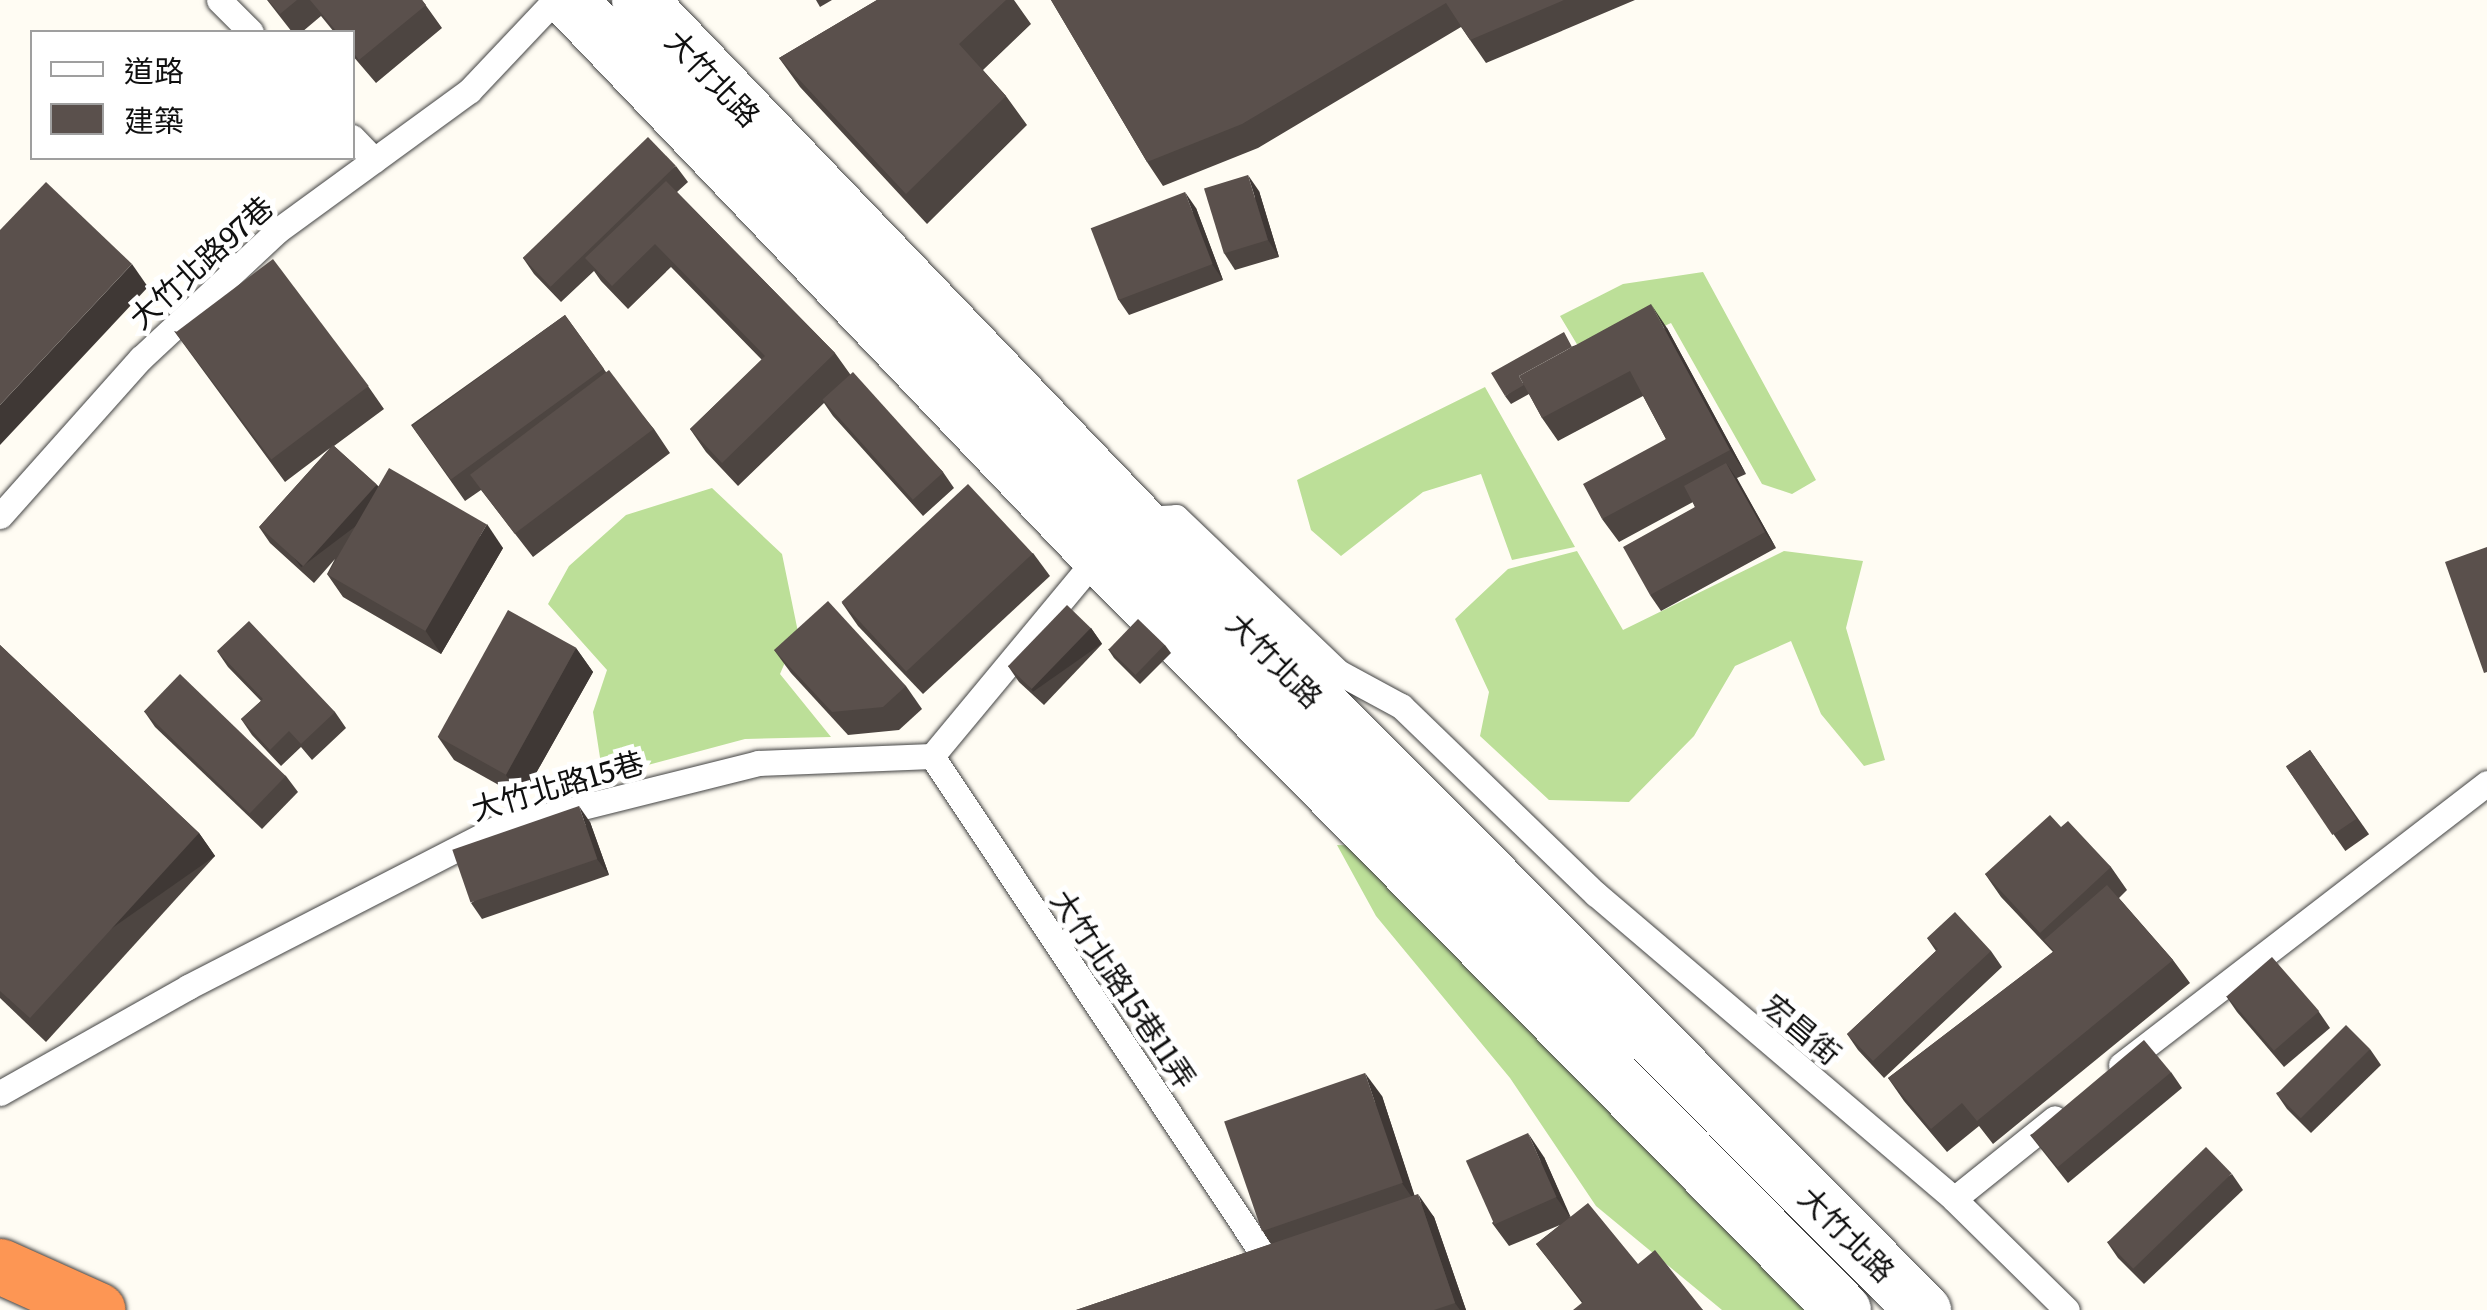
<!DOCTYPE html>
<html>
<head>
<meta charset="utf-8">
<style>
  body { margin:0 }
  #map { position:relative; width:2487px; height:1310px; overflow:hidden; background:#fffcf3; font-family:Literata,"Noto Sans TC",serif }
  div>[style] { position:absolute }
  .forest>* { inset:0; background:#bcdf98 }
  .roads { filter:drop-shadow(0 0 2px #434343) drop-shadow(0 0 2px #434343) }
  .service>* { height:25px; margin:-12.5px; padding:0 12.5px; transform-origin:12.5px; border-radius:12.5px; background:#fff }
  .tertiary>* { height:55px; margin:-27.5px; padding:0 27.5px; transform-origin:27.5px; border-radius:27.5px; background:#fff }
  .motorway>* { height:55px; margin:-27.5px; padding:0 27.5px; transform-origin:27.5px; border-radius:27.5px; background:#fd9654 }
  .wall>* { inset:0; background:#4d4541; transform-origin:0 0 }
  .shaded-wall>* { inset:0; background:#3f3835; transform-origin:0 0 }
  .building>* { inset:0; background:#5a504c; transform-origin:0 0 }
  span { translate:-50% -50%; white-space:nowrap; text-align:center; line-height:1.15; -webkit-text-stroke:10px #fff; paint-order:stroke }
  .street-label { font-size:30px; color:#101010 }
  .legend { position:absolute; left:30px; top:30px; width:325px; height:130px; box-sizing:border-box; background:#fff; border:2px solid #9f9f9f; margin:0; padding:12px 18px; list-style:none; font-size:30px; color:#101010 }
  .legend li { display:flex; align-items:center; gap:20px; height:50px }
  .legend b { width:50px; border:2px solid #9f9f9f }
</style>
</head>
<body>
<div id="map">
  <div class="forest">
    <i style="clip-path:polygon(1703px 272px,1816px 480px,1792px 494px,1762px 484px,1671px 323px,1587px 361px,1560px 316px,1623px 284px)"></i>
    <i style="clip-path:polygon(1485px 387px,1575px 547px,1512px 560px,1481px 474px,1423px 492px,1341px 556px,1311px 530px,1297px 480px)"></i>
    <i style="clip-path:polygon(712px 488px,782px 554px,798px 632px,780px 674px,831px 737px,745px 739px,603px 777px,593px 712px,607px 670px,548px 604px,569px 566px,626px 515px)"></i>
    <i style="clip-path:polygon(1577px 551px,1623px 630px,1784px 551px,1863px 561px,1846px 628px,1885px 760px,1864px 766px,1821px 714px,1791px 641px,1735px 666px,1694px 736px,1629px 802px,1549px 800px,1480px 736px,1489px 692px,1455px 619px,1508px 569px)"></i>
    <i style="clip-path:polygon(1337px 845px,1370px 846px,1691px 1196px,1807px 1310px,1722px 1310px,1596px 1206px,1510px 1078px,1376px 916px)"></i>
  </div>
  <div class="roads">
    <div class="service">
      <i style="left:219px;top:0;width:45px;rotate:45deg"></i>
      <i style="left:352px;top:137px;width:32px;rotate:46deg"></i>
      <i style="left:0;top:516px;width:212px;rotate:-48.3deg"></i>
      <i style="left:141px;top:358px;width:186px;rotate:-43deg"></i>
      <i style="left:277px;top:231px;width:238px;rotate:-36.1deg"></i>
      <i style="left:469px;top:91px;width:125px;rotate:-46.6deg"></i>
      <i style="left:1141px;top:519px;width:35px;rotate:-3deg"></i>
      <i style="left:1176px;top:517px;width:224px;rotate:43.7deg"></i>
      <i style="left:1338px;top:672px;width:72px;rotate:28.4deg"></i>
      <i style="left:1401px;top:706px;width:271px;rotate:44deg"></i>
      <i style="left:1596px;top:894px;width:470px;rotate:40.4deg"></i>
      <i style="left:1954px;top:1199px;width:158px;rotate:44.5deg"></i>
      <i style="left:932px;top:756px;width:600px;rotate:56.42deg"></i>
      <i style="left:2121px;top:1065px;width:462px;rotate:-37.6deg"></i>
      <i style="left:0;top:1093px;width:216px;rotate:-29.4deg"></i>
      <i style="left:188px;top:987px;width:348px;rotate:-27.2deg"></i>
      <i style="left:498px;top:828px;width:268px;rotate:-14deg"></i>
      <i style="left:758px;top:763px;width:174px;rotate:-2.3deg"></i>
      <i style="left:932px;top:756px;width:263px;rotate:-50.3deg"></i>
      <i style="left:1954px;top:1199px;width:129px;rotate:-38.7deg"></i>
    </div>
    <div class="tertiary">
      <i style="left:569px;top:0;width:768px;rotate:46.37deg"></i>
      <i style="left:1099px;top:556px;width:1059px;rotate:45.38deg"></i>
      <i style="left:639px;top:0;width:719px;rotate:46.24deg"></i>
      <i style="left:1136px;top:519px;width:1116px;rotate:45.15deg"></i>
    </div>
    <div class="motorway">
      <i style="left:0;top:1266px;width:107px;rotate:24.2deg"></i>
    </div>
  </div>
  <div class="wall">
    <i style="clip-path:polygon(267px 0,422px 0,442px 28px,376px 83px,352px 55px,352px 32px,334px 32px,321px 16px,302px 32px,292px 32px)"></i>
    <i style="clip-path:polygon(816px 0,832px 0,820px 7px)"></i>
    <i style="clip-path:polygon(877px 0,1014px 0,1031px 24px,983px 70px,1006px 96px,1027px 125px,927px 224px,800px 87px,779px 58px)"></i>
    <i style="clip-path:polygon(1051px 0,1635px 0,1486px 63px,1461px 27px,1258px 148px,1163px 186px,1147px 162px)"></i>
    <i style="clip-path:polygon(676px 166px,688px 182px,677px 192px,835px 353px,850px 374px,943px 472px,954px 488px,923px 516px,833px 416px,824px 403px,738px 486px,706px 452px,690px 429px,762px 360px,671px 267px,628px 309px,601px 281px,594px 271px,561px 302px,534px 274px,523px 258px)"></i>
    <i style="clip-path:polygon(1259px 191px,1279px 257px,1235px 270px,1224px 253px)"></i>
    <i style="clip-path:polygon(1196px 208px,1223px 280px,1129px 315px,1118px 299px)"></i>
    <i style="clip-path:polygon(565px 315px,606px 372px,654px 429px,670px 453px,533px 557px,481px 490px,465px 501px,411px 425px)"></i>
    <i style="clip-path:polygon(1667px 328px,1746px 474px,1737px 478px,1776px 548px,1661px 611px,1650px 595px,1695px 507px,1693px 502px,1619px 542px,1602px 519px,1666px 439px,1643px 396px,1558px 441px,1542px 418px,1529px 394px,1511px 404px,1505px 396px,1573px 346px)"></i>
    <i style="clip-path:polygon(174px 331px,368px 386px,384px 409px,334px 446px,378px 486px,503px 548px,441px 654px,343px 597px,327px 574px,335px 559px,314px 583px,270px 543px,259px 527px,330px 448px,285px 482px)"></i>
    <i style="clip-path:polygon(1033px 553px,1050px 576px,923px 694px,858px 626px,842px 603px)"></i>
    <i style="clip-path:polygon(1091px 628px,1102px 644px,1044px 705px,1019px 682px,1008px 666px)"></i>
    <i style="clip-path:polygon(0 645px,199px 833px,215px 856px,46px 1042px,0 998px)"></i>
    <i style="clip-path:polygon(1165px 645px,1171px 653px,1140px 684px,1114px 658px,1108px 649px)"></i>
    <i style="clip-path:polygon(576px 648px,593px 672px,522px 798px,454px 760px,438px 737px)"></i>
    <i style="clip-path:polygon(774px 650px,906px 686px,922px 709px,899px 730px,848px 735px,791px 673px)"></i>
    <i style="clip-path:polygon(217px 651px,335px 712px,346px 728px,312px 760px,301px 747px,281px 766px,252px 735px,241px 719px,261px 701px,228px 667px)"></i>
    <i style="clip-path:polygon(144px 711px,286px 776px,298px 792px,262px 829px,155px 727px)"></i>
    <i style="left:2310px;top:750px;width:103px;height:29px;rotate:55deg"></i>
    <i style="clip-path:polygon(590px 822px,609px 875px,482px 919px,471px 903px)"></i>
    <i style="clip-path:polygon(2061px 827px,2111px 867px,2127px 890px,2119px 898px,2173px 960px,2190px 983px,1993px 1144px,1979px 1126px,1947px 1152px,1904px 1101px,1888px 1078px,2053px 952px,2001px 897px,1985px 874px)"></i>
    <i style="clip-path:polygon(1927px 938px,1991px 951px,2002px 967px,1884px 1078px,1858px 1050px,1847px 1034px,1936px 951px)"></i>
    <i style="clip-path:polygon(2226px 996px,2319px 1012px,2330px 1028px,2284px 1067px,2237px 1012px)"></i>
    <i style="clip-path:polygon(2370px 1049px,2381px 1065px,2311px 1133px,2287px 1109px,2276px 1093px)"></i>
    <i style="clip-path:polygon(2171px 1072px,2182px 1088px,2068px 1183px,2030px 1135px)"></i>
    <i style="clip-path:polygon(1382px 1096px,1414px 1195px,1434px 1217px,1466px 1310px,1076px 1310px,1271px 1244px,1262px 1230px)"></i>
    <i style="clip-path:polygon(1544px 1157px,1570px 1217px,1703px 1310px,1582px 1303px,1536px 1244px,1560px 1225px,1509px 1246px,1492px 1223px)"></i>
    <i style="clip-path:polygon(2232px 1174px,2243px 1190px,2144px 1284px,2118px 1258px,2107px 1242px)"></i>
  </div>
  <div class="shaded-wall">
    <i style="clip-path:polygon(1248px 175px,1259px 191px,1279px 257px,1268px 240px)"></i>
    <i style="clip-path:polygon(1185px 192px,1196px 208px,1223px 280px,1212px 264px)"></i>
    <i style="clip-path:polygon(132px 264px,148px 287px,0 445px,0 405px)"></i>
    <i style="clip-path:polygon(1651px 304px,1667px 328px,1746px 474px,1730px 450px)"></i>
    <i style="clip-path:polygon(1726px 463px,1737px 479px,1776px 548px,1765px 532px)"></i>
    <i style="left:377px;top:485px;width:20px;height:110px;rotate:53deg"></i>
    <i style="clip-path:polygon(487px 524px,503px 548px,441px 654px,425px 630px)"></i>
    <i style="left:1091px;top:628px;width:19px;height:84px;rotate:55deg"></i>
    <i style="clip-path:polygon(576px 648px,593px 672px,522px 798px,506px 775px)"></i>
    <i style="clip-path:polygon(579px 806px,590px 822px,609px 875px,597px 859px)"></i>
    <i style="left:199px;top:833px;width:28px;height:251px;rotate:55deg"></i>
    <i style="clip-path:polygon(1365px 1073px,1382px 1096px,1418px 1206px,1402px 1183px)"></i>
    <i style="clip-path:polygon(1528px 1133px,1544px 1157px,1572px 1220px,1556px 1197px)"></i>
    <i style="clip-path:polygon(1418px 1194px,1434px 1217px,1466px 1310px,1460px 1310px,1455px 1303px)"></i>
  </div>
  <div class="building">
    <i style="clip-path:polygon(268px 0,297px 0,280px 14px)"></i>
    <i style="clip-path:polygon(310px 0,422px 0,426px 5px,359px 60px,352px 51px,352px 32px,337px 32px)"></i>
    <i style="clip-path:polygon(877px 0,1006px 0,959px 44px,1006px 96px,906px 194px,779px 58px)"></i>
    <i style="clip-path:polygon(1051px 0,1564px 0,1470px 40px,1446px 3px,1242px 124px,1147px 162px)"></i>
    <i style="left:648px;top:137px;width:40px;height:174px;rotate:46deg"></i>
    <i style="left:1248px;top:175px;width:68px;height:46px;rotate:73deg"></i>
    <i style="clip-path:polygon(666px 181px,835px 353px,722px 463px,690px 429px,765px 356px,655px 244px,612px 286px,585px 258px)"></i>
    <i style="clip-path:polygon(46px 182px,132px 264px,0 405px,0 230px)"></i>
    <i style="left:1185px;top:192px;width:77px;height:101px;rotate:69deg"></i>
    <i style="left:273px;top:259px;width:159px;height:122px;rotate:53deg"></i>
    <i style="clip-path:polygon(1651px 304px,1730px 450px,1602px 519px,1583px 484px,1666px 439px,1630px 371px,1542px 418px,1519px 376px)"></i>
    <i style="left:565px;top:315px;width:66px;height:189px;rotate:54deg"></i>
    <i style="clip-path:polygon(1564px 332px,1572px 347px,1519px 376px,1524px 385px,1505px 396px,1491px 373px)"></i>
    <i style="left:609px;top:370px;width:74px;height:174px;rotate:53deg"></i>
    <i style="left:853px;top:372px;width:135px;height:41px;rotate:48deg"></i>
    <i style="left:333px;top:445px;width:59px;height:110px;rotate:42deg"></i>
    <i style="clip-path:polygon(1726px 463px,1765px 532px,1650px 595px,1623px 547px,1695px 507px,1684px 486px)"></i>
    <i style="left:389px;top:468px;width:113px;height:123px;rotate:30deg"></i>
    <i style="left:968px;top:484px;width:95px;height:173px;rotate:47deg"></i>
    <i style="clip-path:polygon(2487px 547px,2487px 672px,2484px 673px,2445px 562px)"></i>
    <i style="clip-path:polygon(828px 601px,906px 686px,883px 707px,832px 712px,774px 650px)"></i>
    <i style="left:1067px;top:605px;width:33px;height:85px;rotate:44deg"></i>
    <i style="left:508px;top:610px;width:78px;height:145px;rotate:29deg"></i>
    <i style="left:1138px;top:619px;width:37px;height:42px;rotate:44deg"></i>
    <i style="clip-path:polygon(249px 621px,335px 712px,301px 744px,289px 731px,270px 750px,241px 719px,263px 699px,217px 651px)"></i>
    <i style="clip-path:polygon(0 645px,199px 833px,30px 1018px,0 991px)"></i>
    <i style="left:180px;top:674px;width:147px;height:52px;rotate:44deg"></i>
    <i style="left:2310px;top:750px;width:83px;height:29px;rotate:56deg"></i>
    <i style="left:579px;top:806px;width:56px;height:134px;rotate:71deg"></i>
    <i style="clip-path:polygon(2050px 815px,2061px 827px,2068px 821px,2111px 867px,2040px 933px,1985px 874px)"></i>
    <i style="clip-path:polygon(2107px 885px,2173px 960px,1977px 1121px,1962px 1103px,1931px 1129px,1888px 1078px,2054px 951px,2044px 940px)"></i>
    <i style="clip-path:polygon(1955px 912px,1991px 951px,1873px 1061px,1847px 1034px,1938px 949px,1927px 938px)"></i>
    <i style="left:2272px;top:957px;width:72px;height:60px;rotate:49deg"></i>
    <i style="left:2346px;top:1025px;width:34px;height:98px;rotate:45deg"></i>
    <i style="left:2144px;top:1040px;width:42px;height:148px;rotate:50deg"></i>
    <i style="left:1365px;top:1073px;width:116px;height:149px;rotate:71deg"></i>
    <i style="left:1528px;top:1133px;width:70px;height:68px;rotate:66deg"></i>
    <i style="left:2206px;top:1147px;width:37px;height:137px;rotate:46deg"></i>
    <i style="clip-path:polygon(1418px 1194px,1455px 1303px,1434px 1310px,1076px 1310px)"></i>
    <i style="clip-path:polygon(1588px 1203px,1638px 1264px,1655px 1250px,1703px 1310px,1573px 1310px,1583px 1302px,1536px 1244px)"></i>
  </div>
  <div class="street-label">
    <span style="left:714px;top:77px;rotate:46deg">大竹北路</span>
    <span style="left:200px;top:261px;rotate:-42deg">大竹北路97巷</span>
    <span style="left:1276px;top:659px;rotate:45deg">大竹北路</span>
    <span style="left:557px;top:784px;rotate:-16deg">大竹北路15巷</span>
    <span style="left:1125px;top:988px;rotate:56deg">大竹北路15巷11弄</span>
    <span style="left:1803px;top:1028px;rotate:40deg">宏昌街</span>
    <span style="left:1848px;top:1233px;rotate:45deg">大竹北路</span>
  </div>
  <ul class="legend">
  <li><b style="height:12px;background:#fff"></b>道路</li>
  <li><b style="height:28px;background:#5a504c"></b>建築</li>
  </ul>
</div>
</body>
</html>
